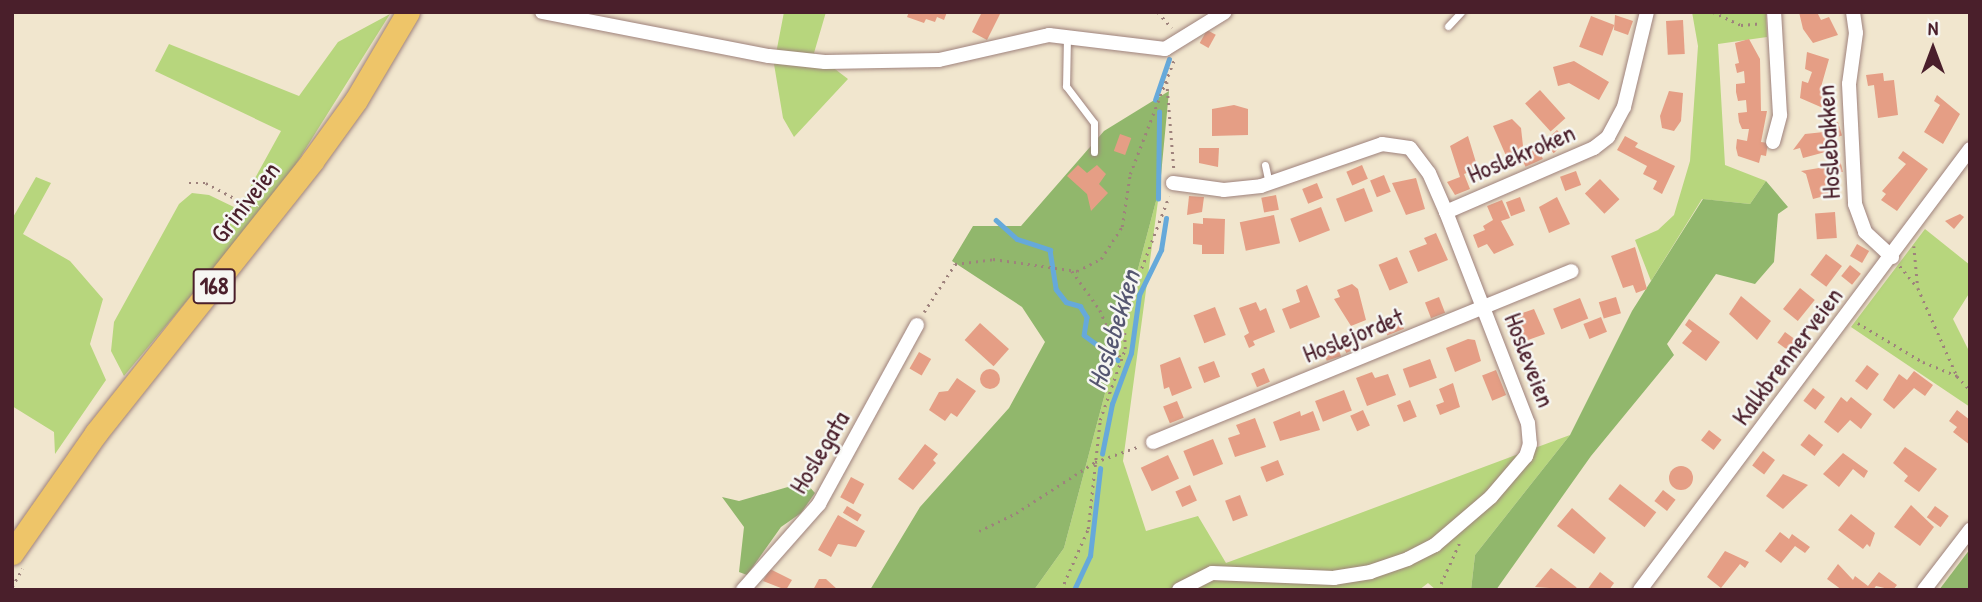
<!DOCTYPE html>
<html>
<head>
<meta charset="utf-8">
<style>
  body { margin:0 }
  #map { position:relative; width:1982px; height:602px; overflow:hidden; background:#f1e6ce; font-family:"Patrick Hand",sans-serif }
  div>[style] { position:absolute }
  .green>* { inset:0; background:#b7d67d }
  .forest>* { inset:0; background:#91b76c }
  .stream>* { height:4.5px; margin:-2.25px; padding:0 2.25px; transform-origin:2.25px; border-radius:2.25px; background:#66a9da }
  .building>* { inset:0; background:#e59e85; transform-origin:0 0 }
  .round { border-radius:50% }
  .path>* { height:2.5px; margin-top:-1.25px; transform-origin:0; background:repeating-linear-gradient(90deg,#9e827c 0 2px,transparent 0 7px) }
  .roads { filter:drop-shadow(0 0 2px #9e827c) drop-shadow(0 0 2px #9e827c) }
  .lane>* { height:7px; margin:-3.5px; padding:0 3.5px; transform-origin:3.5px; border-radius:3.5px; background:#fff }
  .street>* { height:14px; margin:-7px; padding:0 7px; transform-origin:7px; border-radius:7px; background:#fff }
  .primary>* { height:23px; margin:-11.5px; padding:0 11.5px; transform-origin:11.5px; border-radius:11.5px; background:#eec569 }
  span { translate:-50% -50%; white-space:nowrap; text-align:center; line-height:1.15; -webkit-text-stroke:5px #f6f6f2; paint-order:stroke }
  .shield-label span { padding:2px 5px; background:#f6f6f2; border:2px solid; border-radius:5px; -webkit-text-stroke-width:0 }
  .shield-label { font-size:24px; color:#4a1f2b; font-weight:700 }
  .street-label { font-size:26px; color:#4a1f2b }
  .water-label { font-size:28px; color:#555671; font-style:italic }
  .frame { position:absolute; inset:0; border:14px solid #4a1f2b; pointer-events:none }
  .north { position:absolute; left:1898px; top:14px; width:70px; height:70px; -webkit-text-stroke:5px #f6f6f2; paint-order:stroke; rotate:0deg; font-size:19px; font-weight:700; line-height:28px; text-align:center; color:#4a1f2b }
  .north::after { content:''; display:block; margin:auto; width:24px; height:32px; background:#4a1f2b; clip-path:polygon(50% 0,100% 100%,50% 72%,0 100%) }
</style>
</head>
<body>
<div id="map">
  <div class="green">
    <i style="clip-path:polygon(784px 12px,826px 12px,814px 53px,848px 79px,794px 137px,783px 118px,774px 64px)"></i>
    <i style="clip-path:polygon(1692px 12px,1766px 14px,1767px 37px,1718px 44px,1725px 165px,1766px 181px,1750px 204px,1702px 199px,1651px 281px,1635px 240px,1658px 230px,1674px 215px,1690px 161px,1698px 46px)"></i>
    <i style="clip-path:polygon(390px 14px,281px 188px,124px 376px,111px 351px,114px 322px,179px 204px,192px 193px,209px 195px,238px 209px,281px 131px,155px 71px,169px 44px,299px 96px,338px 42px)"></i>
    <i style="clip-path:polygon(36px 177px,51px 183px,23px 234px,70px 261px,103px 299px,90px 344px,106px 380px,55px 454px,54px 432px,12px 406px,12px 219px)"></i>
    <i style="clip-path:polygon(1160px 186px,1123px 461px,1146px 531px,1198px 516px,1226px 563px,1570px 435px,1475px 555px,1471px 590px,1436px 590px,1428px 583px,1419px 590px,1034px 590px,1064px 548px)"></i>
    <i style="clip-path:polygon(1925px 229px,1970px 265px,1970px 292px,1953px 319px,1970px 353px,1970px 407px,1851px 327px)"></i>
  </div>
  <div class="forest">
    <i style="clip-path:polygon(1169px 91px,1160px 186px,1064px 548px,1034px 590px,870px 590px,920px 507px,1009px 408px,1045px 342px,1022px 307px,952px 261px,973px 226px,1021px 226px,1104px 131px)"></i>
    <i style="clip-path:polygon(1766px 181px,1788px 207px,1778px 214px,1774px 262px,1755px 284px,1716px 274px,1667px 344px,1674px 355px,1591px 456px,1496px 590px,1471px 590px,1475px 555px,1570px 435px,1632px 311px,1703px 199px,1750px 204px)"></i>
    <i style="clip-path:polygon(805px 482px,815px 493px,801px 513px,781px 527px,747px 575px,739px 572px,744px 527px,722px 497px,739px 501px)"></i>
    <i style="clip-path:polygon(1970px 549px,1970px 590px,1939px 590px)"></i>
  </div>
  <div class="stream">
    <i style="left:1155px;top:100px;width:43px;rotate:-71.1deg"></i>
    <i style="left:1158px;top:199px;width:87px;rotate:-89.3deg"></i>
    <i style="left:996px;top:220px;width:28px;rotate:42deg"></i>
    <i style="left:1017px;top:239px;width:35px;rotate:18deg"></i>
    <i style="left:1050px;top:250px;width:39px;rotate:81deg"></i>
    <i style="left:1056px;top:289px;width:16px;rotate:52deg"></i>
    <i style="left:1066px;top:302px;width:15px;rotate:16deg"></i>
    <i style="left:1080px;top:306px;width:13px;rotate:58deg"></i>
    <i style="left:1087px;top:317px;width:18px;rotate:99deg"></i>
    <i style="left:1084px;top:335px;width:42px;rotate:36.3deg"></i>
    <i style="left:1102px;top:454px;width:51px;rotate:-78.7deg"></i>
    <i style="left:1112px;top:404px;width:54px;rotate:-69.6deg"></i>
    <i style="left:1131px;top:353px;width:59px;rotate:-82.1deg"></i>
    <i style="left:1139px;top:295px;width:50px;rotate:-63.9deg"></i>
    <i style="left:1161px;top:250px;width:32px;rotate:-81deg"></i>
    <i style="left:1074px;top:590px;width:38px;rotate:-65deg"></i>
    <i style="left:1090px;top:556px;width:88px;rotate:-83.4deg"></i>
  </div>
  <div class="building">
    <i style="clip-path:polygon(909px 12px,947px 12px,944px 20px,937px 17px,935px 22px,926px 19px,924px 23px,907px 17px)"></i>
    <i style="clip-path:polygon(982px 12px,1001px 12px,987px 40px,972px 32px)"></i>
    <i style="clip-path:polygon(1799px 12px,1817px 12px,1821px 20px,1829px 17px,1838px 35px,1813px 43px,1803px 29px)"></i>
    <i style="clip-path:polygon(1615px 15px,1633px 21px,1628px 35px,1614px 30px)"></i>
    <i style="left:1591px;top:16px;width:25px;height:33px;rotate:21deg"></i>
    <i style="left:1683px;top:20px;width:34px;height:17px;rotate:87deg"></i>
    <i style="left:1207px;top:30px;width:10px;height:15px;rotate:29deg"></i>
    <i style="clip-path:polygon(1749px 39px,1760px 59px,1761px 111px,1767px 111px,1761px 142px,1768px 143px,1766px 156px,1761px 155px,1759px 163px,1738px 156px,1736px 148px,1737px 139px,1747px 141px,1749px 129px,1742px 129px,1739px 122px,1738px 113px,1747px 112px,1746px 100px,1738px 101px,1736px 92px,1736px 84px,1745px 83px,1744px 71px,1737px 73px,1735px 64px,1739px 63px,1735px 43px)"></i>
    <i style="clip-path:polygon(1807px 52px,1829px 59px,1821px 87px,1826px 96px,1823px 108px,1800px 98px,1802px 81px,1808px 83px,1812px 72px,1805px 69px)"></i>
    <i style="clip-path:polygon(1574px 61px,1609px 82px,1599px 100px,1569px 83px,1558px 86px,1553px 67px)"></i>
    <i style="clip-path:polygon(1883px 73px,1884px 81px,1894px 80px,1898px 115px,1878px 118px,1874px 85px,1868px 86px,1866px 75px)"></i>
    <i style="left:1540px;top:90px;width:38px;height:20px;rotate:48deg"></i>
    <i style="clip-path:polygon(1669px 91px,1683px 93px,1681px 121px,1674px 131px,1662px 128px,1660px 116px)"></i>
    <i style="clip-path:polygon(1937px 95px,1960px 114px,1943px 144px,1924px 132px,1940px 105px,1934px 101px)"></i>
    <i style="clip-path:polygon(1234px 105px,1248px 109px,1248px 135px,1212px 136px,1212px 109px)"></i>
    <i style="clip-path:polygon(1512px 119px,1521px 128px,1523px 146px,1507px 158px,1493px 126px)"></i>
    <i style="left:1838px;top:122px;width:14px;height:15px;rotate:73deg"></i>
    <i style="left:1557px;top:130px;width:15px;height:18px;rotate:48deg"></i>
    <i style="clip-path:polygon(1824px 132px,1829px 151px,1803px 158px,1800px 148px,1793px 150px,1805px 134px)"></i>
    <i style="left:1120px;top:134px;width:12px;height:18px;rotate:20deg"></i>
    <i style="clip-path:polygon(1468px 136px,1478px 169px,1464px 174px,1470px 189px,1455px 195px,1447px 182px,1460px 177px,1450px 146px)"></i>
    <i style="clip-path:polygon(1625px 136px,1638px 143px,1635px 147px,1675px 166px,1662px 194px,1653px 189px,1657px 181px,1643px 174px,1647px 166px,1617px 150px)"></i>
    <i style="clip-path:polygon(1199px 148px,1219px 148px,1218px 167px,1199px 163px)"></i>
    <i style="left:1538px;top:148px;width:12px;height:19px;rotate:66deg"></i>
    <i style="clip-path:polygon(1903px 151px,1928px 169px,1897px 211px,1881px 200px,1886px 194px,1882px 191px,1906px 164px,1898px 158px)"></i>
    <i style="left:1840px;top:160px;width:12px;height:15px;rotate:76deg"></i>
    <i style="clip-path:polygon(1078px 165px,1087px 173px,1097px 165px,1106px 174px,1099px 184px,1108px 193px,1091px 211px,1087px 194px,1067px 176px)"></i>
    <i style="left:1362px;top:165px;width:15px;height:17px;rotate:67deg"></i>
    <i style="clip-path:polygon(1825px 167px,1832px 194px,1813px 199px,1806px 174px,1801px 171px)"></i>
    <i style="left:1576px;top:171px;width:15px;height:17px;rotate:70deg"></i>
    <i style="left:1384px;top:175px;width:18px;height:15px;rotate:68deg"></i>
    <i style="clip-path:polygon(1416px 178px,1425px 209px,1406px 215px,1392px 183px)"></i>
    <i style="left:1600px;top:179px;width:28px;height:21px;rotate:46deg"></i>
    <i style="left:1317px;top:183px;width:16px;height:16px;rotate:68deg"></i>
    <i style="left:1364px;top:188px;width:25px;height:30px;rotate:69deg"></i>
    <i style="left:1276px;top:195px;width:15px;height:15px;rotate:79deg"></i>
    <i style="clip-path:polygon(1189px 196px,1204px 197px,1202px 212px,1187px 215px)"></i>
    <i style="left:1520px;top:197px;width:15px;height:15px;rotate:70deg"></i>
    <i style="clip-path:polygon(1557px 197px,1570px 224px,1549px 233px,1539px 207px)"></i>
    <i style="clip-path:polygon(1502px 200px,1510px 218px,1501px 221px,1514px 245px,1494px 254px,1487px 244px,1478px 248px,1473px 235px,1485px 230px,1483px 226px,1493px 220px,1487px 206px)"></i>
    <i style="left:1321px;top:207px;width:25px;height:33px;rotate:69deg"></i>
    <i style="left:1835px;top:212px;width:26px;height:20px;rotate:86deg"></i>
    <i style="clip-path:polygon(1960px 214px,1964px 217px,1954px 229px,1945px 221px)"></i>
    <i style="left:1274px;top:215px;width:29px;height:35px;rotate:78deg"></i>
    <i style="clip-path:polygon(1203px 218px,1225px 219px,1224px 254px,1202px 254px,1202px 245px,1193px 244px,1193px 223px,1203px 224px)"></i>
    <i style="clip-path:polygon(1436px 233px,1448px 260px,1418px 272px,1409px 251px,1427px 244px,1424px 238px)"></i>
    <i style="left:1857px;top:244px;width:14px;height:14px;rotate:30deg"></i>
    <i style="clip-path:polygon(1635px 247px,1647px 289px,1636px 293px,1633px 285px,1623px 288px,1611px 256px)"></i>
    <i style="left:1826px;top:254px;width:20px;height:26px;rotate:37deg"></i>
    <i style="left:1397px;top:257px;width:28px;height:20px;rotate:67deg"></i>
    <i style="left:1850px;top:265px;width:14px;height:14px;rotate:39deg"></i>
    <i style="clip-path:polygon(1352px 284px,1358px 289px,1366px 320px,1351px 326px,1334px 299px,1340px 297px,1337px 290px)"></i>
    <i style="clip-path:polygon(1307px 285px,1320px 317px,1290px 329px,1282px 309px,1300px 302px,1296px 290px)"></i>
    <i style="left:1800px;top:288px;width:19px;height:27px;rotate:39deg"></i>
    <i style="clip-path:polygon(1741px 296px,1771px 321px,1757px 340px,1729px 314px)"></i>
    <i style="left:1439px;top:297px;width:17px;height:15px;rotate:69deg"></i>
    <i style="left:1616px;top:297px;width:17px;height:18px;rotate:73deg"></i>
    <i style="left:1580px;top:298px;width:22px;height:29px;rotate:68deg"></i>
    <i style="left:1824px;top:300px;width:14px;height:13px;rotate:36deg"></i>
    <i style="clip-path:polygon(1256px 302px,1260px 311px,1266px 308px,1275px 332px,1253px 341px,1255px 345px,1249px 348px,1244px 336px,1249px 333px,1239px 308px)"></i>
    <i style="left:1215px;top:307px;width:30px;height:23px;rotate:69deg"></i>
    <i style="clip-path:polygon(1534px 309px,1545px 334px,1528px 340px,1522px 339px,1520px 327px,1510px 331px,1505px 319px)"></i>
    <i style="left:1398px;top:314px;width:16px;height:18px;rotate:68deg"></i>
    <i style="left:1601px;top:317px;width:16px;height:19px;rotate:68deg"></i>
    <i style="clip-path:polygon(1689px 319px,1720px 342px,1706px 361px,1682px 343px,1692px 331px,1685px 325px)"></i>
    <i style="left:980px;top:323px;width:39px;height:23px;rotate:42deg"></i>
    <i style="left:1785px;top:332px;width:14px;height:13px;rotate:36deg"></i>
    <i style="left:1354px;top:334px;width:14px;height:15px;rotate:65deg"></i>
    <i style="clip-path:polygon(1468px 339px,1475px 340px,1481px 361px,1455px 372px,1446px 348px)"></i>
    <i style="left:1336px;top:341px;width:16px;height:15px;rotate:72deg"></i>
    <i style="left:919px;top:352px;width:14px;height:19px;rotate:30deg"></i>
    <i style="clip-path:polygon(1180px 357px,1192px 388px,1172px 396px,1169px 387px,1164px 389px,1160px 365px)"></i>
    <i style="left:1430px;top:359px;width:20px;height:29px;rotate:70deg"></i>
    <i style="left:1214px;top:361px;width:17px;height:17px;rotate:69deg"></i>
    <i style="left:1867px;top:365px;width:15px;height:20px;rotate:37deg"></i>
    <i style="left:1264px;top:368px;width:15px;height:14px;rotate:67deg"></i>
    <i class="round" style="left:980px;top:369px;width:20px;height:20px"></i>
    <i style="left:1496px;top:370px;width:27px;height:15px;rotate:68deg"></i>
    <i style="clip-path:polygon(1914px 371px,1933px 385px,1925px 396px,1914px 388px,1894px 409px,1883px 400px,1899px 374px,1907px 380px)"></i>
    <i style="clip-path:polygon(1372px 372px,1375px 378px,1388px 374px,1396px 395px,1367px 406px,1356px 378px)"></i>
    <i style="clip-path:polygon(957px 378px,976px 391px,957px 417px,951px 413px,945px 421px,929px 410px,939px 392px,948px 391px)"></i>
    <i style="clip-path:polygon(1453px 383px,1460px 407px,1440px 415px,1436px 405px,1444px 402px,1439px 389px)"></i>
    <i style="left:1813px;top:388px;width:15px;height:16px;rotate:37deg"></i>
    <i style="left:1344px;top:390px;width:22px;height:31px;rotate:69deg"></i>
    <i style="clip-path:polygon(1841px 397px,1847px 402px,1851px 397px,1872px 414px,1861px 429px,1850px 420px,1838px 433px,1824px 422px)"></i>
    <i style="left:1410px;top:400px;width:18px;height:14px;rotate:68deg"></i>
    <i style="left:1177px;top:401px;width:18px;height:15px;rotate:68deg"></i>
    <i style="left:1363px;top:410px;width:17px;height:14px;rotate:66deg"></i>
    <i style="clip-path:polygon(1957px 410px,1970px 420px,1970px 445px,1953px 432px,1957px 427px,1949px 421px)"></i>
    <i style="clip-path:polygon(1300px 411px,1301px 416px,1313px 411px,1320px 430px,1280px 441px,1273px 422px)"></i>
    <i style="clip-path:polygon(1255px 418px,1266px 447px,1235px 457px,1228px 438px,1240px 434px,1236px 425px)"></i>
    <i style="left:1709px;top:430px;width:16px;height:13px;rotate:38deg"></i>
    <i style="left:1809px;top:434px;width:18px;height:14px;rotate:38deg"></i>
    <i style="left:1213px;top:439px;width:27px;height:32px;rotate:68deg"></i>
    <i style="clip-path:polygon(925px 444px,938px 454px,933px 460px,936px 463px,913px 490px,898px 479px)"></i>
    <i style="clip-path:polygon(1905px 447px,1937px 469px,1919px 492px,1904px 481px,1908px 476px,1893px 463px)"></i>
    <i style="left:1763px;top:451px;width:15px;height:18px;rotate:37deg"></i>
    <i style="clip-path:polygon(1843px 453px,1868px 471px,1864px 478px,1853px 469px,1839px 487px,1823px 474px)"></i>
    <i style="left:1168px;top:455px;width:26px;height:30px;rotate:65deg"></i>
    <i style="left:1278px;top:460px;width:16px;height:19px;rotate:68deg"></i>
    <i class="round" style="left:1669px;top:466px;width:24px;height:24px"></i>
    <i style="clip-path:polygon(1783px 474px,1808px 485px,1783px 509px,1766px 496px)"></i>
    <i style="left:851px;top:477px;width:15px;height:23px;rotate:28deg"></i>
    <i style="left:1620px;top:484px;width:46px;height:19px;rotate:38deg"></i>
    <i style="left:1190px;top:485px;width:17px;height:16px;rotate:66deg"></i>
    <i style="left:1663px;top:490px;width:16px;height:14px;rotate:38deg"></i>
    <i style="left:1240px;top:495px;width:22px;height:16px;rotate:69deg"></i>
    <i style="clip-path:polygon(1911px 505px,1934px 527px,1920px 546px,1894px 527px)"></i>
    <i style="left:847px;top:506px;width:17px;height:8px;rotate:31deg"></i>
    <i style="left:1935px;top:506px;width:17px;height:14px;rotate:36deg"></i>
    <i style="clip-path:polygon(1572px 508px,1606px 538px,1594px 554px,1557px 526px)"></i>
    <i style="clip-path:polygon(1851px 514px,1875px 533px,1870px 547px,1867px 544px,1863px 549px,1838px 530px)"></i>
    <i style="clip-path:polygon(838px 515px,865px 531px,856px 547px,838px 544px,831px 557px,818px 550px)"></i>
    <i style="clip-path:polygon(1780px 532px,1789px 539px,1792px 534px,1810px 547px,1805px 553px,1795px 546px,1781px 563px,1765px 551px)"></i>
    <i style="clip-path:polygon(1725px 551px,1749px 562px,1745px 568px,1740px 564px,1721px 588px,1707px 577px)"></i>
    <i style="clip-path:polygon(1838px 564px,1853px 580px,1855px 576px,1868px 586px,1879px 572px,1897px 585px,1893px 590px,1876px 586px,1873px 590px,1842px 590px,1827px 579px)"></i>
    <i style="clip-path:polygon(1551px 568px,1576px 587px,1578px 590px,1535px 587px)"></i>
    <i style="clip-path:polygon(770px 569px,792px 580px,786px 590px,763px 581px)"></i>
    <i style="clip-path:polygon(1600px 572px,1614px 583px,1609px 590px,1587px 590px)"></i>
    <i style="clip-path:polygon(819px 579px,826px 579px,838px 590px,813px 590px)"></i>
  </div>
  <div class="path">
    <i style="left:1158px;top:12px;width:21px;rotate:49deg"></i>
    <i style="left:1713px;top:12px;width:31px;rotate:25deg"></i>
    <i style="left:1741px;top:25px;width:21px;rotate:-5deg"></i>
    <i style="left:1167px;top:82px;width:87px;rotate:85.4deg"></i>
    <i style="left:189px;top:183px;width:17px"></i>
    <i style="left:206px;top:183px;width:53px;rotate:28deg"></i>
    <i style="left:1914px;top:246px;width:42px;rotate:84.6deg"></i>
    <i style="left:1900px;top:266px;width:28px;rotate:51deg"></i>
    <i style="left:1918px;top:288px;width:96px;rotate:66.1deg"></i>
    <i style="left:1957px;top:376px;width:19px;rotate:47deg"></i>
    <i style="left:1072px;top:271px;width:48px;rotate:54.3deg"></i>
    <i style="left:1100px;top:310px;width:53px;rotate:66.8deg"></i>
    <i style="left:924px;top:312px;width:57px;rotate:-57.1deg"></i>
    <i style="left:955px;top:264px;width:38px;rotate:-7deg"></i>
    <i style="left:993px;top:259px;width:85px;rotate:8.1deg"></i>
    <i style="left:1077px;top:271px;width:27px;rotate:-27deg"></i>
    <i style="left:1101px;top:259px;width:38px;rotate:-57deg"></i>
    <i style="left:1122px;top:227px;width:54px;rotate:-81.4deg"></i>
    <i style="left:1130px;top:174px;width:122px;rotate:-68.9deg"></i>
    <i style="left:1858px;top:323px;width:76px;rotate:31deg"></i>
    <i style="left:1923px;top:362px;width:37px;rotate:22deg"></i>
    <i style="left:979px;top:531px;width:41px;rotate:-25.9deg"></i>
    <i style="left:1016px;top:513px;width:94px;rotate:-32.8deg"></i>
    <i style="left:1095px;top:462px;width:48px;rotate:-19.6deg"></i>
    <i style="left:12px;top:587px;width:21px;rotate:-61deg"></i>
    <i style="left:1061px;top:590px;width:67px;rotate:-66.1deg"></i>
    <i style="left:1088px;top:529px;width:110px;rotate:-83.7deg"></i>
    <i style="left:1100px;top:420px;width:75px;rotate:-70.6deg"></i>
    <i style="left:1125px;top:349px;width:35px;rotate:-92deg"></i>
    <i style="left:1124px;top:314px;width:126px;rotate:-69.1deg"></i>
    <i style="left:1438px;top:590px;width:51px;rotate:-65.5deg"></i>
  </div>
  <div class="roads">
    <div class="lane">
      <i style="left:1448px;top:26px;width:19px;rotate:-47deg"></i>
      <i style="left:1067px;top:36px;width:50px;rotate:91.1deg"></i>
      <i style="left:1066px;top:86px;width:46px;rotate:52.9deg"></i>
      <i style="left:1094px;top:123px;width:29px;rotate:90deg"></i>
      <i style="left:1265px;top:165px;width:19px;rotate:78deg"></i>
    </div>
    <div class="street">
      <i style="left:542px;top:12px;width:231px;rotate:11deg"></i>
      <i style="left:769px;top:56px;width:56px;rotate:6.1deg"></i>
      <i style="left:825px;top:62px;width:114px;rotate:-1deg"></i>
      <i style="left:939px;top:60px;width:113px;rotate:-12.8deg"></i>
      <i style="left:1049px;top:35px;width:117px;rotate:6.9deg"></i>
      <i style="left:1165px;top:49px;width:70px;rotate:-31.7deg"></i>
      <i style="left:1853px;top:12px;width:21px;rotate:82deg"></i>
      <i style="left:1856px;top:33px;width:51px;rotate:97.8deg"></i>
      <i style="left:1849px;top:84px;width:120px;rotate:87.1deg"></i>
      <i style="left:1855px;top:204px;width:30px;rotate:70deg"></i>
      <i style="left:1865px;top:232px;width:37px;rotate:43deg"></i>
      <i style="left:1773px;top:142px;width:28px;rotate:-75deg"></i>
      <i style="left:1780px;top:115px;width:103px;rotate:-93.3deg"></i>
      <i style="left:1173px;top:183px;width:51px;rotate:7.8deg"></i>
      <i style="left:1224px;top:190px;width:37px;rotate:-6deg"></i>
      <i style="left:1261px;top:186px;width:128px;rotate:-19.1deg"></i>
      <i style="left:1382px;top:144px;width:28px;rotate:8deg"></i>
      <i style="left:1410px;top:148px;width:31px;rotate:53deg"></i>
      <i style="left:1429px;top:173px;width:43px;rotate:66.4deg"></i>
      <i style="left:1446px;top:212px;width:226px;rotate:68.8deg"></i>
      <i style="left:1528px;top:423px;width:21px;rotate:85deg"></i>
      <i style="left:1530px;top:444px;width:13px;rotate:108deg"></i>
      <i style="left:1526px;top:456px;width:54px;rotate:130.5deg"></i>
      <i style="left:1491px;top:497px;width:74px;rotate:139.4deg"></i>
      <i style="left:1435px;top:545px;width:30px;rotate:153deg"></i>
      <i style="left:1408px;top:559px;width:39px;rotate:161deg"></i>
      <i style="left:1371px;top:572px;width:37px;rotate:171deg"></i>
      <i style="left:1334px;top:578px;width:122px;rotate:-177.7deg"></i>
      <i style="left:1212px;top:573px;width:37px;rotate:153deg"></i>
      <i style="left:1446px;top:212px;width:161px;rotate:-23.4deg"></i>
      <i style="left:1594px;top:148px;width:18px;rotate:-38deg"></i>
      <i style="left:1608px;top:137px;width:34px;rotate:-62deg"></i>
      <i style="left:1624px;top:107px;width:98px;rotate:-76.4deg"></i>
      <i style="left:1153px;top:442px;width:452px;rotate:-22.2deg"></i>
      <i style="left:743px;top:590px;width:115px;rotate:-48.5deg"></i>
      <i style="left:819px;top:504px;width:204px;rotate:-61.3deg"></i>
      <i style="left:1640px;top:590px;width:551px;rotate:-53.19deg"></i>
      <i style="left:1924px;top:590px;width:76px;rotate:-52.5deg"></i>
    </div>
    <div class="primary">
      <i style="left:12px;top:553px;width:146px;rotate:-55deg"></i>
      <i style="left:96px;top:433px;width:347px;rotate:-51.5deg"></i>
      <i style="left:312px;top:161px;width:75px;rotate:-54.2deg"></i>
      <i style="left:356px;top:100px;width:102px;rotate:-59.4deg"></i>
    </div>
  </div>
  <div class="shield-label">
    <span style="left:214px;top:286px">168</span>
  </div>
  <div class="street-label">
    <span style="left:1828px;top:142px;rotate:-93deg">Hoslebakken</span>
    <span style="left:1521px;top:153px;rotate:-23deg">Hoslekroken</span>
    <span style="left:245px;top:202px;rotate:-52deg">Griniveien</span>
    <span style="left:1353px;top:335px;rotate:-22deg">Hoslejordet</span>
    <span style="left:1787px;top:356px;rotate:-53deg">Kalkbrennerveien</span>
    <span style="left:1530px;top:360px;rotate:69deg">Hosleveien</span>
    <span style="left:819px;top:452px;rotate:-59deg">Hoslegata</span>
  </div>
  <div class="water-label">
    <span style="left:1113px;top:330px;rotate:-73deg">Hoslebekken</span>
  </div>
  <div class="frame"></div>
  <div class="north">N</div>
</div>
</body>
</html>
